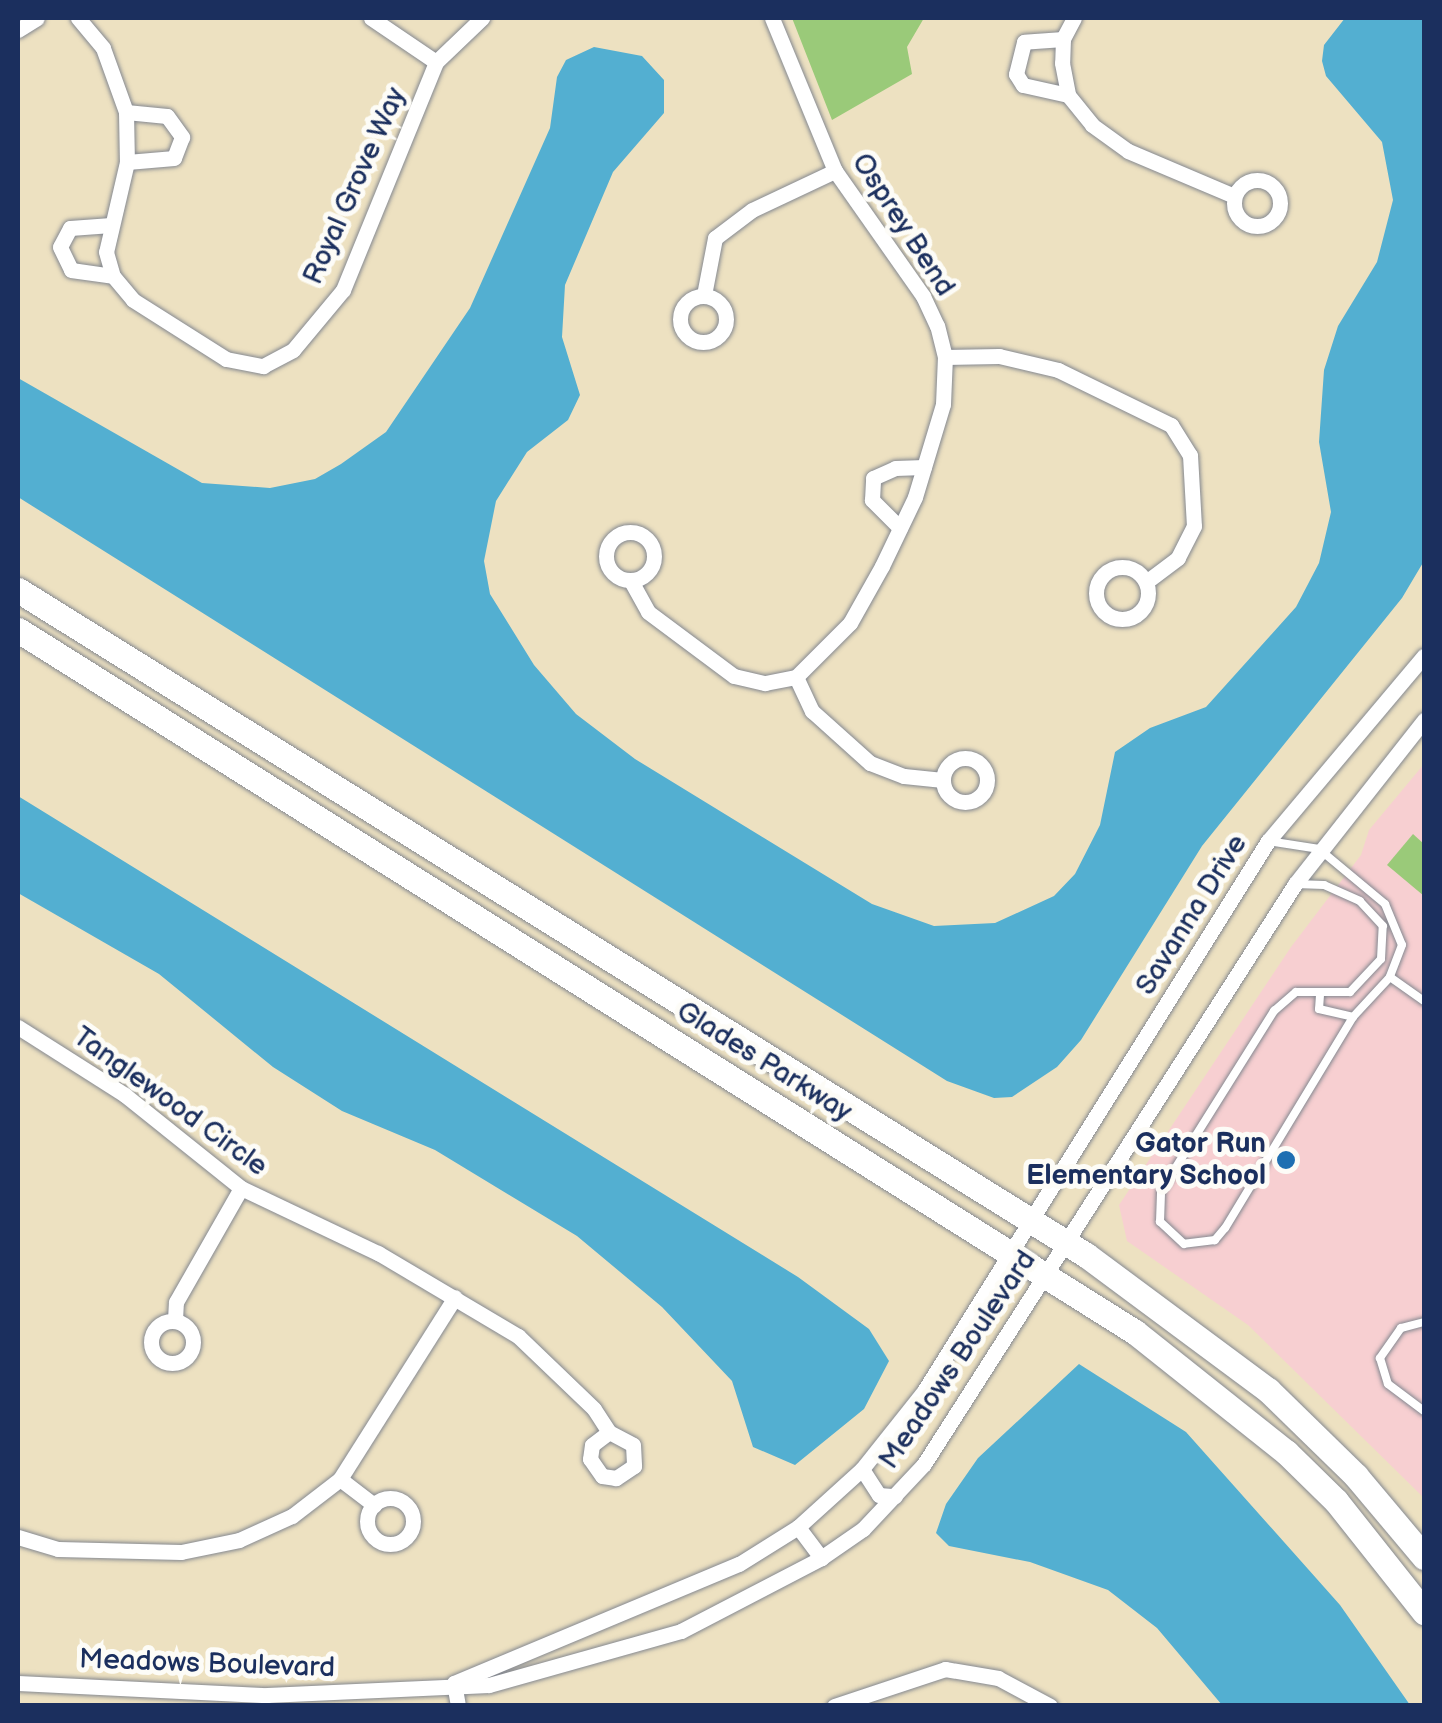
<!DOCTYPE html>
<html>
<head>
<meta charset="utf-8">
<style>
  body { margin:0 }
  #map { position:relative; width:1442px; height:1723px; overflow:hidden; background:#ede1c1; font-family:"Balsamiq Sans",sans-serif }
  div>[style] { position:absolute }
  .built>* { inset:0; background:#f7cfd1 }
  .green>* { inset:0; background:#9aca79 }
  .water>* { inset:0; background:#53afd1 }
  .roads { filter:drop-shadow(0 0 2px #848890) drop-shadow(0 0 2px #848890) }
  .lane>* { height:8px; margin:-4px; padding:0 4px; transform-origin:4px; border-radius:4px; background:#fff }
  .street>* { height:15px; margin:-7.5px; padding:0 7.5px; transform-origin:7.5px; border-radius:7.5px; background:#fff }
  .street>.ring { margin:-7.5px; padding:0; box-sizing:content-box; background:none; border:15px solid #fff; border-radius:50% }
  .primary>* { height:25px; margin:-12.5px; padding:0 12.5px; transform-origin:12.5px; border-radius:12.5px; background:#fff }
  .dots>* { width:28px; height:28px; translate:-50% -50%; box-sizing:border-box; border:5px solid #fdfcf7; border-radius:50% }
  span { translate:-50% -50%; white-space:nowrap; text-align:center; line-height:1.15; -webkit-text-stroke:10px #fdfcf7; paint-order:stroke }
  .street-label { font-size:28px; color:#1b2f5e }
  .poi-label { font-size:28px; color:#1b2f5e; font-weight:700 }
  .right { translate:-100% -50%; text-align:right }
  .frame { position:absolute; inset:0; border:20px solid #1b2f5e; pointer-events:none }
</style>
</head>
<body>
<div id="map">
  <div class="built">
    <i style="clip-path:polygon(1424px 764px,1424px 1498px,1248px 1325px,1127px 1241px,1119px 1205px,1291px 947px,1361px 855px,1369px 830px)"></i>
  </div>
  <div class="green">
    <i style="clip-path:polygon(792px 18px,924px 18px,907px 47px,912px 74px,832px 120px)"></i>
    <i style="clip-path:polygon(1413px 834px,1424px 844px,1424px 896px,1387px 865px)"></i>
  </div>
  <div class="water">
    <i style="clip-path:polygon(1345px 18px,1424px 18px,1424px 561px,1402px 598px,1202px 846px,1081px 1040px,1057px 1067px,1012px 1097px,994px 1098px,947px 1081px,18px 497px,18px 378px,202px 483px,270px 488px,315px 479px,341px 464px,386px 432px,470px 308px,550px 128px,557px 77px,566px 60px,594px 47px,642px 56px,664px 80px,664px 113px,613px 172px,565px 285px,562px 337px,580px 395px,568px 420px,527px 452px,496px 501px,484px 561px,490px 594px,534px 665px,576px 714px,635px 759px,872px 904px,934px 926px,995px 923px,1054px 896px,1075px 874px,1100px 825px,1115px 752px,1150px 728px,1206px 707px,1296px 607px,1319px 563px,1331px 512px,1319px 442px,1324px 370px,1338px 326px,1377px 262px,1393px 200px,1382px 142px,1326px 76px,1322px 61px,1324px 45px)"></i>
    <i style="clip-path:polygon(18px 796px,798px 1277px,869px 1329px,889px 1361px,864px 1409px,795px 1465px,753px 1447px,732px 1381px,662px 1307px,577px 1236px,435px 1150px,342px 1111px,273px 1067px,159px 974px,18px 893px)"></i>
    <i style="clip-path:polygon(1079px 1364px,1186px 1432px,1340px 1605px,1410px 1705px,1222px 1705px,1157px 1628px,1108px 1590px,1030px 1562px,949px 1546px,936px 1533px,946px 1504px,978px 1458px)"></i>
  </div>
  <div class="roads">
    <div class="lane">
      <i style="left:1268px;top:841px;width:52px;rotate:8.9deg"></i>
      <i style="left:1319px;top:849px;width:86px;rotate:39.8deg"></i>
      <i style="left:1385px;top:904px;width:44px;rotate:67.5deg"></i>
      <i style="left:1402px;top:945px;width:34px;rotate:111deg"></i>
      <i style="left:1390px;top:977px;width:54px;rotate:132.8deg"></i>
      <i style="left:1353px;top:1017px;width:247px;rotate:121.2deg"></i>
      <i style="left:1225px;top:1228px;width:16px;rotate:130deg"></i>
      <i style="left:1215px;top:1240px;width:31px;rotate:173deg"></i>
      <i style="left:1184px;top:1244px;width:33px;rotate:-137deg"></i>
      <i style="left:1160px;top:1222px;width:31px;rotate:-88deg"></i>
      <i style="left:1161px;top:1191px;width:213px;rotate:-57.9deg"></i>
      <i style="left:1274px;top:1011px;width:29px;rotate:-41deg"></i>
      <i style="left:1296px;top:992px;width:54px"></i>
      <i style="left:1350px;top:992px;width:45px;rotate:-46.8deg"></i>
      <i style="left:1381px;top:959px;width:33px;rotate:-87deg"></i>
      <i style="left:1383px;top:926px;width:34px;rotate:-133deg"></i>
      <i style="left:1360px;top:901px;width:39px;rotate:-156deg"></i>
      <i style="left:1324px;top:885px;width:29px;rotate:-178deg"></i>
      <i style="left:1390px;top:977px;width:42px;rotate:35.2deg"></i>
      <i style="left:1320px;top:995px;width:14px;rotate:94deg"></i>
      <i style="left:1319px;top:1009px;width:35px;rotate:13deg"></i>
      <i style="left:1424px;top:1322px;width:24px;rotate:165deg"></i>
      <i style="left:1401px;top:1328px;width:37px;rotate:125deg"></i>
      <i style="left:1380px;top:1358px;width:27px;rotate:73deg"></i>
      <i style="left:1388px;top:1384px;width:45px;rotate:36.9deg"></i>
    </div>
    <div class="street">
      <i style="left:78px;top:18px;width:39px;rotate:50deg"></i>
      <i style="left:103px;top:48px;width:68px;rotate:70.2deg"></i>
      <i style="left:126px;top:112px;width:50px;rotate:88.9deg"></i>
      <i style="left:127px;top:162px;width:92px;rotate:103.1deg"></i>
      <i style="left:106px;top:252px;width:25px;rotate:74deg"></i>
      <i style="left:113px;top:276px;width:31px;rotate:50deg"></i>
      <i style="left:133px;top:300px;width:110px;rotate:32.4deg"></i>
      <i style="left:226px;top:359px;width:38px;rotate:11deg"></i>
      <i style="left:263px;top:366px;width:34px;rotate:-28deg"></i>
      <i style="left:293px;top:350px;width:78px;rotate:-50.2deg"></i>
      <i style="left:343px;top:290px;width:246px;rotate:-67.8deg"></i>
      <i style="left:436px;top:62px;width:64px;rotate:-43.7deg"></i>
      <i style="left:371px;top:18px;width:78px;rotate:34.1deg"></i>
      <i style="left:1074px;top:18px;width:24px;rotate:118deg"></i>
      <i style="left:1063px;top:39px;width:24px;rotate:92deg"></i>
      <i style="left:1062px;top:63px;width:33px;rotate:79deg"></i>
      <i style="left:1068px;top:95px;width:38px;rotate:51deg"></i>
      <i style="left:1092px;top:125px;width:44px;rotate:35.8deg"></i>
      <i style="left:1128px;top:151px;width:115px;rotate:23deg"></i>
      <i style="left:18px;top:30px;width:22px;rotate:-32deg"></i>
      <i style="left:1063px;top:39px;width:39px;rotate:176deg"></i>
      <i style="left:1024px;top:42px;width:33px;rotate:104deg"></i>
      <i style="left:1016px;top:74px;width:13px;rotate:58deg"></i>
      <i style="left:1023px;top:85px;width:46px;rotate:12.5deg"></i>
      <i style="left:126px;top:112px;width:41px;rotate:5.6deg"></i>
      <i style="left:167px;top:116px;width:26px;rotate:54deg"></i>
      <i style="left:182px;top:137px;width:22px;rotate:111deg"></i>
      <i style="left:174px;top:158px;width:47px;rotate:175.1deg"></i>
      <i class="ring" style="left:1234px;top:180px;width:31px;height:31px"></i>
      <i style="left:111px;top:225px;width:41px;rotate:175.8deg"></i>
      <i style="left:70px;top:228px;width:21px;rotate:118deg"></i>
      <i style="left:60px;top:247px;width:25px;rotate:64deg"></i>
      <i style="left:71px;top:270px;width:42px;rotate:8.1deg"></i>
      <i style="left:704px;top:295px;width:58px;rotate:-79.1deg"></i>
      <i style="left:715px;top:238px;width:46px;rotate:-37.1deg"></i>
      <i style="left:752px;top:210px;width:92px;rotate:-25.2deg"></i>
      <i class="ring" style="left:680px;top:296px;width:31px;height:31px"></i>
      <i style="left:945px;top:357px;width:54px;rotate:-1.1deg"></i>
      <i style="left:999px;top:356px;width:61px;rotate:13.3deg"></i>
      <i style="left:1058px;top:370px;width:126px;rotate:26deg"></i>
      <i style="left:1171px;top:425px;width:36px;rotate:58deg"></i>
      <i style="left:1190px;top:455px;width:71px;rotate:86.8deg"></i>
      <i style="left:1194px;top:526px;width:36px;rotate:117deg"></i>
      <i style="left:1178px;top:558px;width:40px;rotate:143deg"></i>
      <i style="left:900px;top:528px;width:40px;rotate:-135deg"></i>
      <i style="left:872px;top:500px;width:22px;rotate:-87deg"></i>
      <i style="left:873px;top:478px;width:24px;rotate:-24deg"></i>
      <i style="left:895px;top:468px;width:29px;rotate:-2deg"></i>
      <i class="ring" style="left:606px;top:532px;width:33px;height:33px"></i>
      <i class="ring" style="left:1096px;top:567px;width:37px;height:37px"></i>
      <i style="left:631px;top:581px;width:35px;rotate:61deg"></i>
      <i style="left:648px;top:612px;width:107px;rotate:36.7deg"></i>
      <i style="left:734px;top:676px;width:32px;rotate:13deg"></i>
      <i style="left:765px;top:683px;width:32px;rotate:-11deg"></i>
      <i style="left:796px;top:677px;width:76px;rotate:-45deg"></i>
      <i style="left:850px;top:623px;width:65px;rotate:-60.7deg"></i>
      <i style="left:882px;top:566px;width:76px;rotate:-64.4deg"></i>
      <i style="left:915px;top:497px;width:97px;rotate:-73.2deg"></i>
      <i style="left:943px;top:404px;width:47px;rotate:-87.6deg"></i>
      <i style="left:945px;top:357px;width:32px;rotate:-104deg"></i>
      <i style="left:937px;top:326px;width:33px;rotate:-115deg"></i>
      <i style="left:923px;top:296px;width:153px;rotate:-125.1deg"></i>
      <i style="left:835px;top:171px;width:165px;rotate:-112.4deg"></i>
      <i style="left:796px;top:677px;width:38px;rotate:65deg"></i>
      <i style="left:812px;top:711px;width:78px;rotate:41.9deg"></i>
      <i style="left:870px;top:763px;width:36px;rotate:21deg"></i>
      <i style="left:904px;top:776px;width:39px;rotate:6deg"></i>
      <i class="ring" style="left:943px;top:758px;width:29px;height:29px"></i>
      <i style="left:18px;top:1027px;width:127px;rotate:32.4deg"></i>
      <i style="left:125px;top:1095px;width:149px;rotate:38.7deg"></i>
      <i style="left:241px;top:1188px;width:152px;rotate:25.4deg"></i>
      <i style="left:378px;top:1253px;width:163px;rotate:30.7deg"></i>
      <i style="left:518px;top:1336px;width:105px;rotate:43.8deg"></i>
      <i style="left:594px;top:1409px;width:27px;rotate:57deg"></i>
      <i style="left:609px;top:1432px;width:27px;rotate:28deg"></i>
      <i style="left:633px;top:1445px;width:21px;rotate:87deg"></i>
      <i style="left:634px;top:1466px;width:22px;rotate:146deg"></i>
      <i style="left:616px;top:1478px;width:14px;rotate:-172deg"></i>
      <i style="left:602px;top:1476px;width:21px;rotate:-125deg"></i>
      <i style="left:590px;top:1459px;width:14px;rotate:-82deg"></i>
      <i style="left:592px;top:1445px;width:21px;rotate:-37deg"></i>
      <i style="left:175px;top:1320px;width:18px;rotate:-87deg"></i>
      <i style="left:176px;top:1302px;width:131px;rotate:-60.3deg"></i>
      <i class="ring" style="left:151px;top:1321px;width:27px;height:27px"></i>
      <i style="left:862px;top:1469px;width:31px;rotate:57deg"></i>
      <i style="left:879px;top:1495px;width:16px;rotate:4deg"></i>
      <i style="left:340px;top:1479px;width:43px;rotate:37.4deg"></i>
      <i class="ring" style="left:367px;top:1498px;width:31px;height:31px"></i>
      <i style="left:798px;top:1527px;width:39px;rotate:53deg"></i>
      <i style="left:18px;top:1537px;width:42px;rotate:16.7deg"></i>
      <i style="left:58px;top:1549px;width:123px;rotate:1.4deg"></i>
      <i style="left:181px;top:1552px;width:59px;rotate:-11.7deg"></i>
      <i style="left:239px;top:1540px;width:58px;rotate:-24.4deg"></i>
      <i style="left:292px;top:1516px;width:61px;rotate:-37.6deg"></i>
      <i style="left:340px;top:1479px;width:215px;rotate:-57.7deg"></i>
      <i style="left:18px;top:1683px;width:249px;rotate:2.8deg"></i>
      <i style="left:267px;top:1695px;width:222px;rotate:-2.6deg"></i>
      <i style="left:489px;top:1685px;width:199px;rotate:-15.7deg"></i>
      <i style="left:681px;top:1631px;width:158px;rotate:-27.5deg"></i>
      <i style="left:821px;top:1558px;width:51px;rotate:-34.6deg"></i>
      <i style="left:863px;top:1529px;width:89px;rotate:-46.8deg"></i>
      <i style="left:924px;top:1464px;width:689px;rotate:-57.39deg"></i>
      <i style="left:1295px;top:884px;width:209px;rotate:-51.8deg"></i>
      <i style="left:454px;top:1683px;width:309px;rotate:-22.7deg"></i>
      <i style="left:739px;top:1564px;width:70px;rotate:-32.1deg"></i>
      <i style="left:798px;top:1527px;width:86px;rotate:-42.2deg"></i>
      <i style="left:862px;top:1469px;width:100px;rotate:-51.5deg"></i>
      <i style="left:924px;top:1391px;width:649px;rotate:-57.98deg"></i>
      <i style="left:1268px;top:841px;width:242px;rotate:-49.9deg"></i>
      <i style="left:454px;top:1683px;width:23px;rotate:80deg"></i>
      <i style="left:834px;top:1706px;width:117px;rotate:-18.4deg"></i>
      <i style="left:945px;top:1669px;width:54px;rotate:9.6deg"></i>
      <i style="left:998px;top:1678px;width:59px;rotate:28.3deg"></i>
    </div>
    <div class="primary">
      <i style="left:18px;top:590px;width:1258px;rotate:31.91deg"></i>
      <i style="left:1086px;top:1255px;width:227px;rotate:36.6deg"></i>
      <i style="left:1268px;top:1390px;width:123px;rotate:44.3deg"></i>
      <i style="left:1356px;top:1476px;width:106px;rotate:50deg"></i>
      <i style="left:18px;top:630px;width:1319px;rotate:32.15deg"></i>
      <i style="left:1135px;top:1332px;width:193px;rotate:38.5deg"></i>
      <i style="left:1286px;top:1452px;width:70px;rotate:44.4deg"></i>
      <i style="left:1336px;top:1501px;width:142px;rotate:51.6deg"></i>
    </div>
  </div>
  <div class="dots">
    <i style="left:1286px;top:1160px;background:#1f6fb2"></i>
  </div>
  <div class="street-label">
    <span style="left:355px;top:186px;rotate:-66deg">Royal Grove Way</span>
    <span style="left:903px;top:225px;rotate:57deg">Osprey Bend</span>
    <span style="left:1192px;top:915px;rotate:-58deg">Savanna Drive</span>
    <span style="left:764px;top:1062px;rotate:32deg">Glades Parkway</span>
    <span style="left:170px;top:1102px;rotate:36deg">Tanglewood Circle</span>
    <span style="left:958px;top:1360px;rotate:-56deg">Meadows Boulevard</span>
    <span style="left:207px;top:1664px;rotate:2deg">Meadows Boulevard</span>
  </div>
  <div class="poi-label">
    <span class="right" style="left:1266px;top:1160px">Gator Run<br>Elementary School</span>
  </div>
  <div class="frame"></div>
</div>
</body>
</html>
